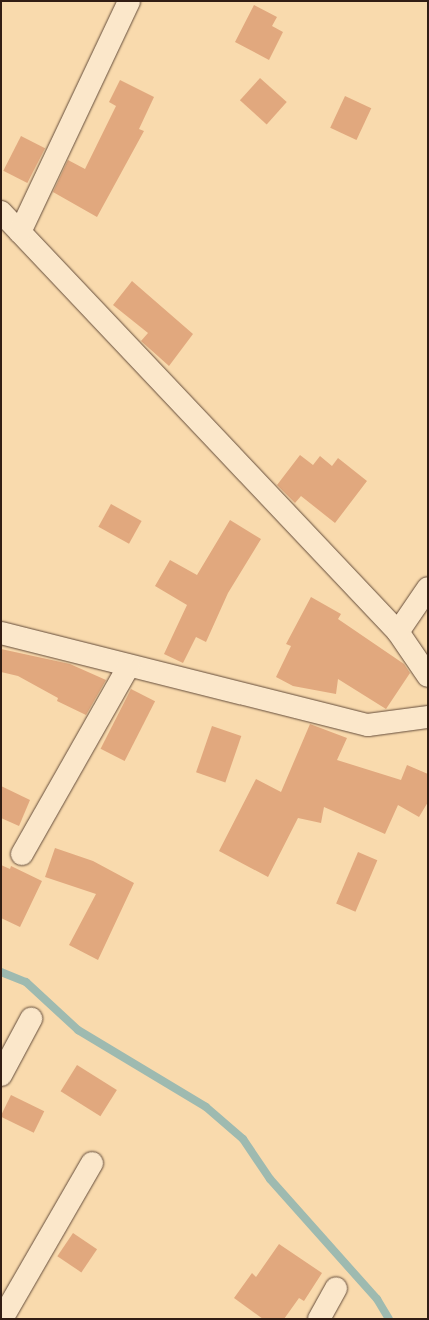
<!DOCTYPE html>
<html>
<head>
<meta charset="utf-8">
<style>
  body { margin:0 }
  #map { position:relative; width:429px; height:1320px; overflow:hidden; background:#f9daad; font-family:"Gentium Book Plus",serif }
  div>[style] { position:absolute }
  .stream>* { height:8px; margin:-4px; padding:0 4px; transform-origin:4px; border-radius:4px; background:#9ebab0 }
  .building>* { inset:0; background:#e1a87e; transform-origin:0 0 }
  .roads { filter:drop-shadow(0 0 1px #644c3a) drop-shadow(0 0 1px #644c3a) }
  .street>* { height:22px; margin:-11px; padding:0 11px; transform-origin:11px; border-radius:11px; background:#fbe7ca }
  span { translate:-50% -50%; white-space:nowrap; text-align:center; line-height:1.15; -webkit-text-stroke:4px #fbe7ca; paint-order:stroke }
  .frame { position:absolute; inset:0; border:2px solid #321d14; pointer-events:none }
</style>
</head>
<body>
<div id="map">
  <div class="stream">
    <i style="left:1px;top:972px;width:27px;rotate:22deg"></i>
    <i style="left:26px;top:982px;width:71px;rotate:42.7deg"></i>
    <i style="left:78px;top:1030px;width:149px;rotate:31deg"></i>
    <i style="left:206px;top:1107px;width:49px;rotate:40.9deg"></i>
    <i style="left:243px;top:1139px;width:48px;rotate:56deg"></i>
    <i style="left:270px;top:1179px;width:161px;rotate:48.3deg"></i>
    <i style="left:377px;top:1299px;width:23px;rotate:59deg"></i>
  </div>
  <div class="building">
    <i style="clip-path:polygon(254px 5px,277px 17px,272px 26px,283px 32px,269px 60px,235px 42px)"></i>
    <i style="left:260px;top:78px;width:36px;height:30px;rotate:42deg"></i>
    <i style="clip-path:polygon(120px 80px,154px 97px,139px 129px,144px 131px,97px 217px,53px 192px,68px 160px,85px 169px,116px 106px,109px 102px)"></i>
    <i style="left:345px;top:96px;width:29px;height:35px;rotate:25deg"></i>
    <i style="left:21px;top:136px;width:27px;height:39px;rotate:27deg"></i>
    <i style="clip-path:polygon(132px 281px,193px 334px,169px 366px,141px 341px,148px 333px,113px 305px)"></i>
    <i style="clip-path:polygon(300px 455px,313px 465px,320px 456px,332px 466px,338px 458px,367px 481px,335px 523px,301px 496px,295px 503px,277px 485px)"></i>
    <i style="left:111px;top:504px;width:35px;height:26px;rotate:29deg"></i>
    <i style="clip-path:polygon(230px 520px,261px 539px,228px 593px,206px 642px,196px 637px,183px 663px,164px 654px,187px 605px,155px 586px,170px 560px,197px 575px)"></i>
    <i style="clip-path:polygon(311px 597px,341px 614px,338px 619px,404px 664px,410px 673px,386px 709px,338px 679px,336px 694px,293px 686px,276px 677px,291px 646px,286px 644px)"></i>
    <i style="clip-path:polygon(1px 649px,70px 664px,106px 680px,86px 715px,57px 701px,58px 698px,18px 676px,1px 672px)"></i>
    <i style="left:131px;top:689px;width:27px;height:67px;rotate:27deg"></i>
    <i style="clip-path:polygon(310px 724px,347px 738px,337px 760px,401px 780px,407px 765px,428px 774px,428px 802px,419px 817px,398px 805px,385px 834px,324px 807px,321px 823px,298px 818px,268px 877px,219px 851px,256px 779px,281px 792px)"></i>
    <i style="left:212px;top:726px;width:31px;height:49px;rotate:19deg"></i>
    <i style="clip-path:polygon(1px 786px,30px 800px,19px 826px,1px 818px)"></i>
    <i style="clip-path:polygon(55px 848px,93px 861px,134px 883px,98px 960px,69px 945px,96px 894px,45px 877px)"></i>
    <i style="left:358px;top:852px;width:21px;height:56px;rotate:23deg"></i>
    <i style="clip-path:polygon(1px 865px,10px 869px,11px 866px,42px 881px,20px 927px,1px 918px)"></i>
    <i style="left:77px;top:1065px;width:47px;height:31px;rotate:32deg"></i>
    <i style="left:11px;top:1095px;width:37px;height:24px;rotate:26deg"></i>
    <i style="left:73px;top:1233px;width:29px;height:28px;rotate:34deg"></i>
    <i style="clip-path:polygon(279px 1244px,322px 1273px,304px 1301px,299px 1298px,284px 1319px,263px 1319px,234px 1298px,252px 1273px,256px 1277px)"></i>
  </div>
  <div class="roads">
    <div class="street">
      <i style="left:1px;top:212px;width:578px;rotate:46.61deg"></i>
      <i style="left:398px;top:632px;width:53px;rotate:55.7deg"></i>
      <i style="left:20px;top:232px;width:255px;rotate:-64.7deg"></i>
      <i style="left:398px;top:632px;width:53px;rotate:-55.7deg"></i>
      <i style="left:1px;top:633px;width:378px;rotate:14.1deg"></i>
      <i style="left:368px;top:725px;width:61px;rotate:-7.6deg"></i>
      <i style="left:22px;top:854px;width:216px;rotate:-60.4deg"></i>
      <i style="left:1px;top:1075px;width:64px;rotate:-61.8deg"></i>
      <i style="left:2px;top:1319px;width:180px;rotate:-60deg"></i>
      <i style="left:319px;top:1319px;width:35px;rotate:-61deg"></i>
    </div>
  </div>
  <div class="frame"></div>
</div>
</body>
</html>
